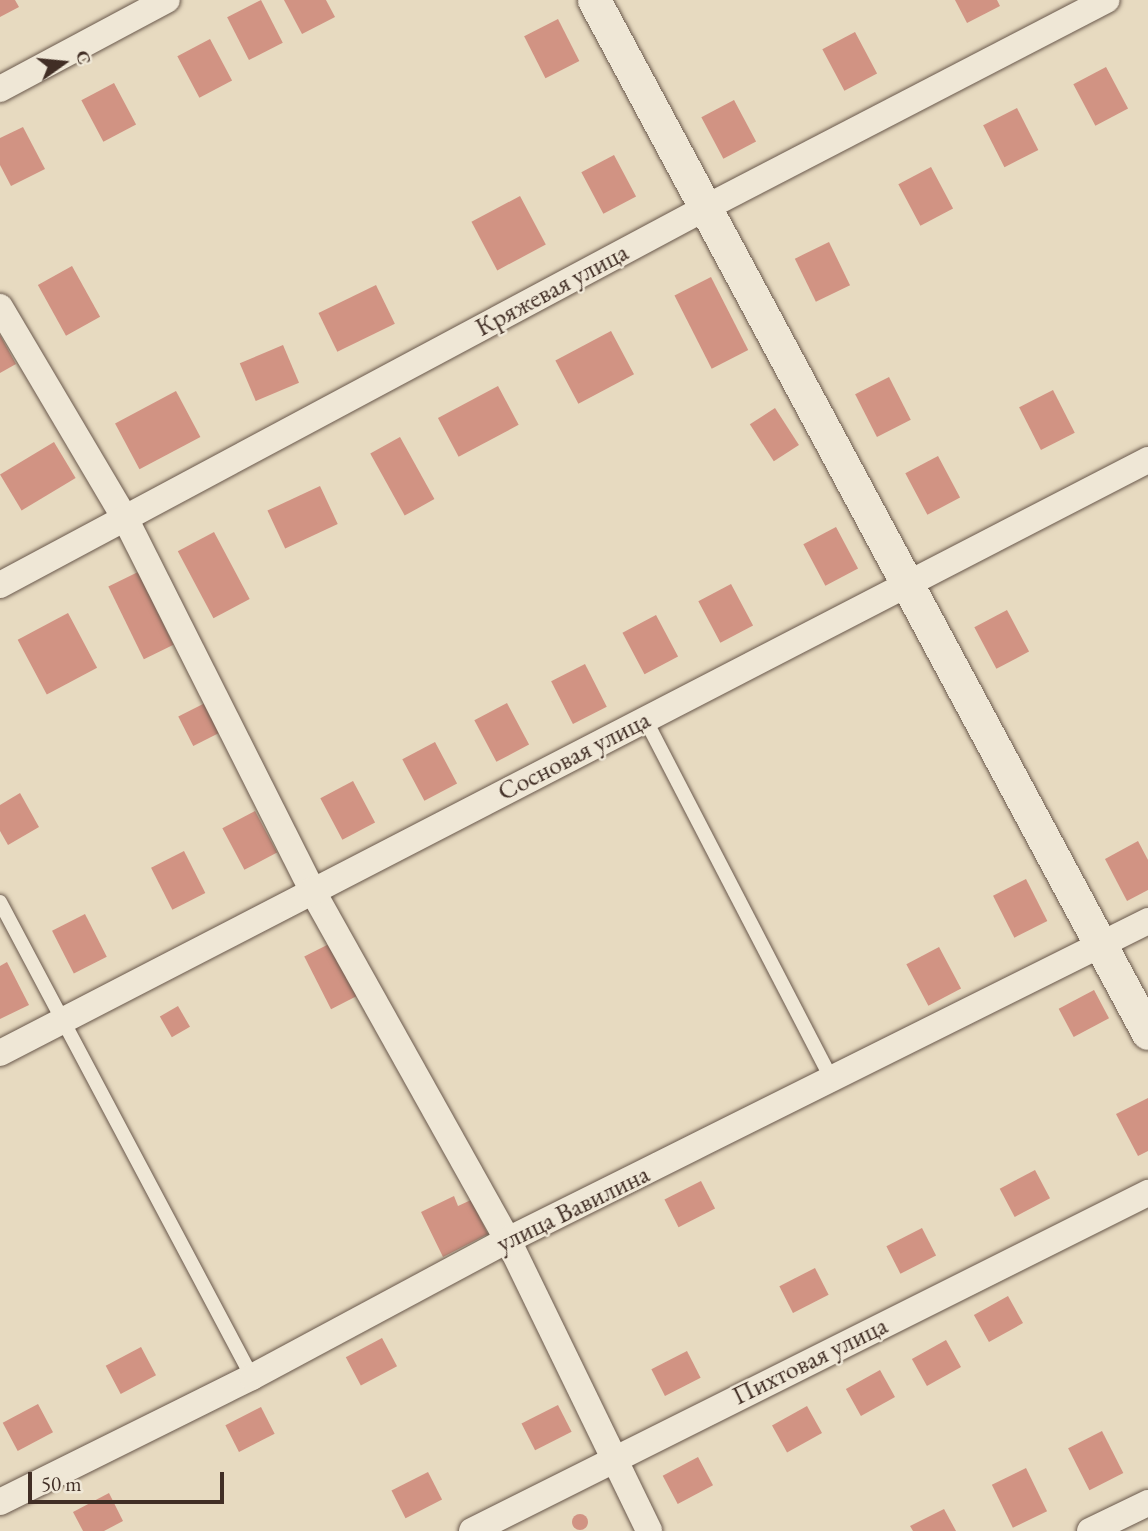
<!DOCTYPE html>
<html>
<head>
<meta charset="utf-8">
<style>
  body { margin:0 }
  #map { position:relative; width:1148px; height:1531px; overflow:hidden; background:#e7dac0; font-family:"EB Garamond",serif }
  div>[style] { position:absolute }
  .building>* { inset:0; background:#d19383; transform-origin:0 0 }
  .round { border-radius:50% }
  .roads { filter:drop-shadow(0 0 2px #6a594c) drop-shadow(0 0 2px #6a594c) }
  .service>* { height:14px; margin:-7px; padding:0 7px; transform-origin:7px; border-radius:7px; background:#efe7d6 }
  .minor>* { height:26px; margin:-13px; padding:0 13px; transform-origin:13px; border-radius:13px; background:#efe7d6 }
  .tertiary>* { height:33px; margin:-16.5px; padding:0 16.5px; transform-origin:16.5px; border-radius:16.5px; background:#efe7d6 }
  span { translate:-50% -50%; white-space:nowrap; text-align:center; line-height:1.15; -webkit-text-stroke:5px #efe7d6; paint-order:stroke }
  .street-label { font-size:26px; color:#412e25 }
  .north { position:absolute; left:28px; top:28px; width:70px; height:70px; -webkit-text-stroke:5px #efe7d6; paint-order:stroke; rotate:75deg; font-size:19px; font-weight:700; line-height:28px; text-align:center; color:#412e25 }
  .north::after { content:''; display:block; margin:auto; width:24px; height:32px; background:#412e25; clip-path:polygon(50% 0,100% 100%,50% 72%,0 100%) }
  .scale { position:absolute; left:28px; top:1472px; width:196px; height:32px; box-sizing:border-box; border:4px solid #412e25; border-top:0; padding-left:9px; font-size:21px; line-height:24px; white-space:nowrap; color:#412e25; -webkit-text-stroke:5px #efe7d6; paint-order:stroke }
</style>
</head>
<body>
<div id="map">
  <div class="building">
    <i style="clip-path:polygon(0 0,15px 0,19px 7px,0 17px)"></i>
    <i style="left:261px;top:0;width:48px;height:38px;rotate:63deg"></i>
    <i style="clip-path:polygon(284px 0,326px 0,335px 17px,302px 34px)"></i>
    <i style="clip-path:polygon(955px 0,997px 0,1000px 6px,967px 23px)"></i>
    <i style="left:558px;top:19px;width:47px;height:38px;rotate:63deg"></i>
    <i style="left:855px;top:32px;width:47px;height:37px;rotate:62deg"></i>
    <i style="left:210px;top:39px;width:47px;height:37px;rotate:62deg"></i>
    <i style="left:1106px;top:67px;width:47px;height:37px;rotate:62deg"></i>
    <i style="left:114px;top:83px;width:47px;height:37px;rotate:62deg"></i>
    <i style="left:734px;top:100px;width:47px;height:37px;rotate:62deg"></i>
    <i style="left:1017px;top:108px;width:47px;height:38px;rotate:63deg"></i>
    <i style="clip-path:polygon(23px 127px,45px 169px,11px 186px,0 165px,0 138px)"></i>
    <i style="left:614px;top:155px;width:47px;height:37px;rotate:62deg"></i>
    <i style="left:931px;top:167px;width:47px;height:37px;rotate:62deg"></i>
    <i style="left:520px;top:196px;width:55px;height:55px;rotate:62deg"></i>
    <i style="left:829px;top:242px;width:48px;height:38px;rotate:64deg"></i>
    <i style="left:72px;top:266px;width:58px;height:39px;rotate:61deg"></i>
    <i style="left:711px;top:277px;width:82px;height:41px;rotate:63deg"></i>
    <i style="left:376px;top:285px;width:43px;height:64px;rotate:64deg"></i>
    <i style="left:611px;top:331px;width:49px;height:63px;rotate:62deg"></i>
    <i style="clip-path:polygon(0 335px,16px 364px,0 373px)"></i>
    <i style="left:283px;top:345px;width:41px;height:47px;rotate:67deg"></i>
    <i style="left:889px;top:377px;width:48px;height:38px;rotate:63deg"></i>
    <i style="left:498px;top:386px;width:44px;height:68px;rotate:62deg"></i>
    <i style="left:1053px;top:390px;width:48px;height:38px;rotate:63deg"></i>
    <i style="left:176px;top:391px;width:52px;height:69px;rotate:62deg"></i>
    <i style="left:775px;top:408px;width:44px;height:30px;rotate:57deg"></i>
    <i style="left:400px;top:437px;width:71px;height:34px;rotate:61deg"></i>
    <i style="left:54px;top:442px;width:42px;height:63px;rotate:59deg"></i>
    <i style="left:938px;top:456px;width:47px;height:37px;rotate:62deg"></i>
    <i style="left:320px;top:486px;width:42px;height:58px;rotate:65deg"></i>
    <i style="left:836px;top:527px;width:47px;height:37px;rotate:62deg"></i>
    <i style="left:214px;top:532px;width:76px;height:41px;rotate:62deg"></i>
    <i style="left:138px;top:572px;width:81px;height:33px;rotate:64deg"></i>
    <i style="left:731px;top:584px;width:47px;height:37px;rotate:62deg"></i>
    <i style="left:1007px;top:610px;width:47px;height:37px;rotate:62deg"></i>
    <i style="left:68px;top:613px;width:62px;height:57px;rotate:62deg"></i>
    <i style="left:656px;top:615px;width:47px;height:38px;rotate:62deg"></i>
    <i style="left:585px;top:664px;width:48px;height:38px;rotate:63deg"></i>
    <i style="left:205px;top:703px;width:33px;height:30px;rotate:63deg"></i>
    <i style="left:507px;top:703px;width:47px;height:37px;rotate:62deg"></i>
    <i style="left:435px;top:742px;width:47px;height:37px;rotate:62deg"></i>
    <i style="left:353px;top:781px;width:47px;height:37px;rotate:62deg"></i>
    <i style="clip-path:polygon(20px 793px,39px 827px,8px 845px,0 831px,0 805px)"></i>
    <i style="left:255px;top:811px;width:47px;height:37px;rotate:62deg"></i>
    <i style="clip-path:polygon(1138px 841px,1148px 860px,1148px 890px,1127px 901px,1105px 859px)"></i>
    <i style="left:184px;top:851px;width:47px;height:37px;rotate:63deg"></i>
    <i style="left:1026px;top:879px;width:47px;height:37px;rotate:63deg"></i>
    <i style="left:85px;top:914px;width:48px;height:37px;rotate:63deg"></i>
    <i style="left:331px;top:943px;width:59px;height:30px;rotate:63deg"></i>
    <i style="left:939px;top:947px;width:47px;height:37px;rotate:62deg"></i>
    <i style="clip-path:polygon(7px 962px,29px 1005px,0 1019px,0 966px)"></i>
    <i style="left:1094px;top:990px;width:32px;height:40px;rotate:62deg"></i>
    <i style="left:178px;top:1006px;width:24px;height:21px;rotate:60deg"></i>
    <i style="clip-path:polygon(1148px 1098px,1148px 1151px,1138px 1156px,1116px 1114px)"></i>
    <i style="left:1035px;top:1170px;width:32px;height:40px;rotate:62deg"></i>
    <i style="left:701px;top:1181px;width:31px;height:41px;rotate:63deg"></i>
    <i style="clip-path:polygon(454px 1196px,458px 1206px,471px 1200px,488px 1234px,443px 1257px,421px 1212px)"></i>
    <i style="left:922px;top:1228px;width:31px;height:40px;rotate:63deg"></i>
    <i style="left:815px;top:1268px;width:30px;height:40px;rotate:63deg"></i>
    <i style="left:1008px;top:1296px;width:31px;height:39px;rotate:61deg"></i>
    <i style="left:382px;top:1338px;width:32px;height:41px;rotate:62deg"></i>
    <i style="left:946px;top:1340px;width:31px;height:39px;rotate:61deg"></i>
    <i style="left:141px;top:1347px;width:32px;height:40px;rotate:62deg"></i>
    <i style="left:687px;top:1351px;width:30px;height:40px;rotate:63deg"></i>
    <i style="left:880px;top:1370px;width:31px;height:39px;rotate:61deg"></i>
    <i style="left:38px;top:1404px;width:32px;height:40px;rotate:62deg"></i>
    <i style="left:558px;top:1405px;width:30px;height:41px;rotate:63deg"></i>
    <i style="left:807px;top:1406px;width:31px;height:40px;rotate:61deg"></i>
    <i style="left:261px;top:1407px;width:30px;height:40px;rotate:63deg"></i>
    <i style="left:1102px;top:1431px;width:47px;height:38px;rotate:63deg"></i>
    <i style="left:698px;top:1457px;width:32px;height:40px;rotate:62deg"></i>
    <i style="left:1026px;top:1468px;width:48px;height:38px;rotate:64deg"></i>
    <i style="left:428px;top:1472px;width:31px;height:41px;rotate:63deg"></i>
    <i style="clip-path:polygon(109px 1493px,123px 1521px,104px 1531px,83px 1531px,73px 1512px)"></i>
    <i style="clip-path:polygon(944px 1509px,956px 1531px,913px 1531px,910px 1526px)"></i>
    <i class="round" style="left:572px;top:1514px;width:16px;height:16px"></i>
  </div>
  <div class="roads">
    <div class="service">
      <i style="left:645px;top:719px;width:408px;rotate:62.6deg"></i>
      <i style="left:0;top:902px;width:538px;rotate:62.05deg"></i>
    </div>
    <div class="minor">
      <i style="left:0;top:89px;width:189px;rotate:-28.1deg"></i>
      <i style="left:0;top:307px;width:247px;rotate:59.4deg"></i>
      <i style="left:126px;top:520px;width:414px;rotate:63.3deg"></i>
      <i style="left:312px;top:890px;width:401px;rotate:60.8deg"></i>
      <i style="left:508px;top:1240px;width:323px;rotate:64.1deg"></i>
      <i style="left:0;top:585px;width:802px;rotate:-28.13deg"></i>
      <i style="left:707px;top:207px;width:450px;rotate:-27.4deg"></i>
      <i style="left:0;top:1053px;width:1292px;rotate:-27.32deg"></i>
      <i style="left:0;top:1502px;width:281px;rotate:-26.4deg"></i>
      <i style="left:252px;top:1377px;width:290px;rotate:-28.2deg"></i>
      <i style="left:508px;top:1240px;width:715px;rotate:-26.49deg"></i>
      <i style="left:472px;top:1531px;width:756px;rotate:-26.57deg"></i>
      <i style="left:1090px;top:1531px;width:64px;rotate:-25.8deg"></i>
    </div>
    <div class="tertiary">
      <i style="left:594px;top:0;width:1172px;rotate:61.8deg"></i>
    </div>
  </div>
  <div class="street-label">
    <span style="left:552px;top:290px;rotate:-28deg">Кряжевая улица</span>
    <span style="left:574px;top:756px;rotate:-27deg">Сосновая улица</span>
    <span style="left:573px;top:1209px;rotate:-26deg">улица Вавилина</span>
    <span style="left:810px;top:1361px;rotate:-26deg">Пихтовая улица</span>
  </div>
  <div class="north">С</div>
  <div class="scale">50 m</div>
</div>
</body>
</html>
